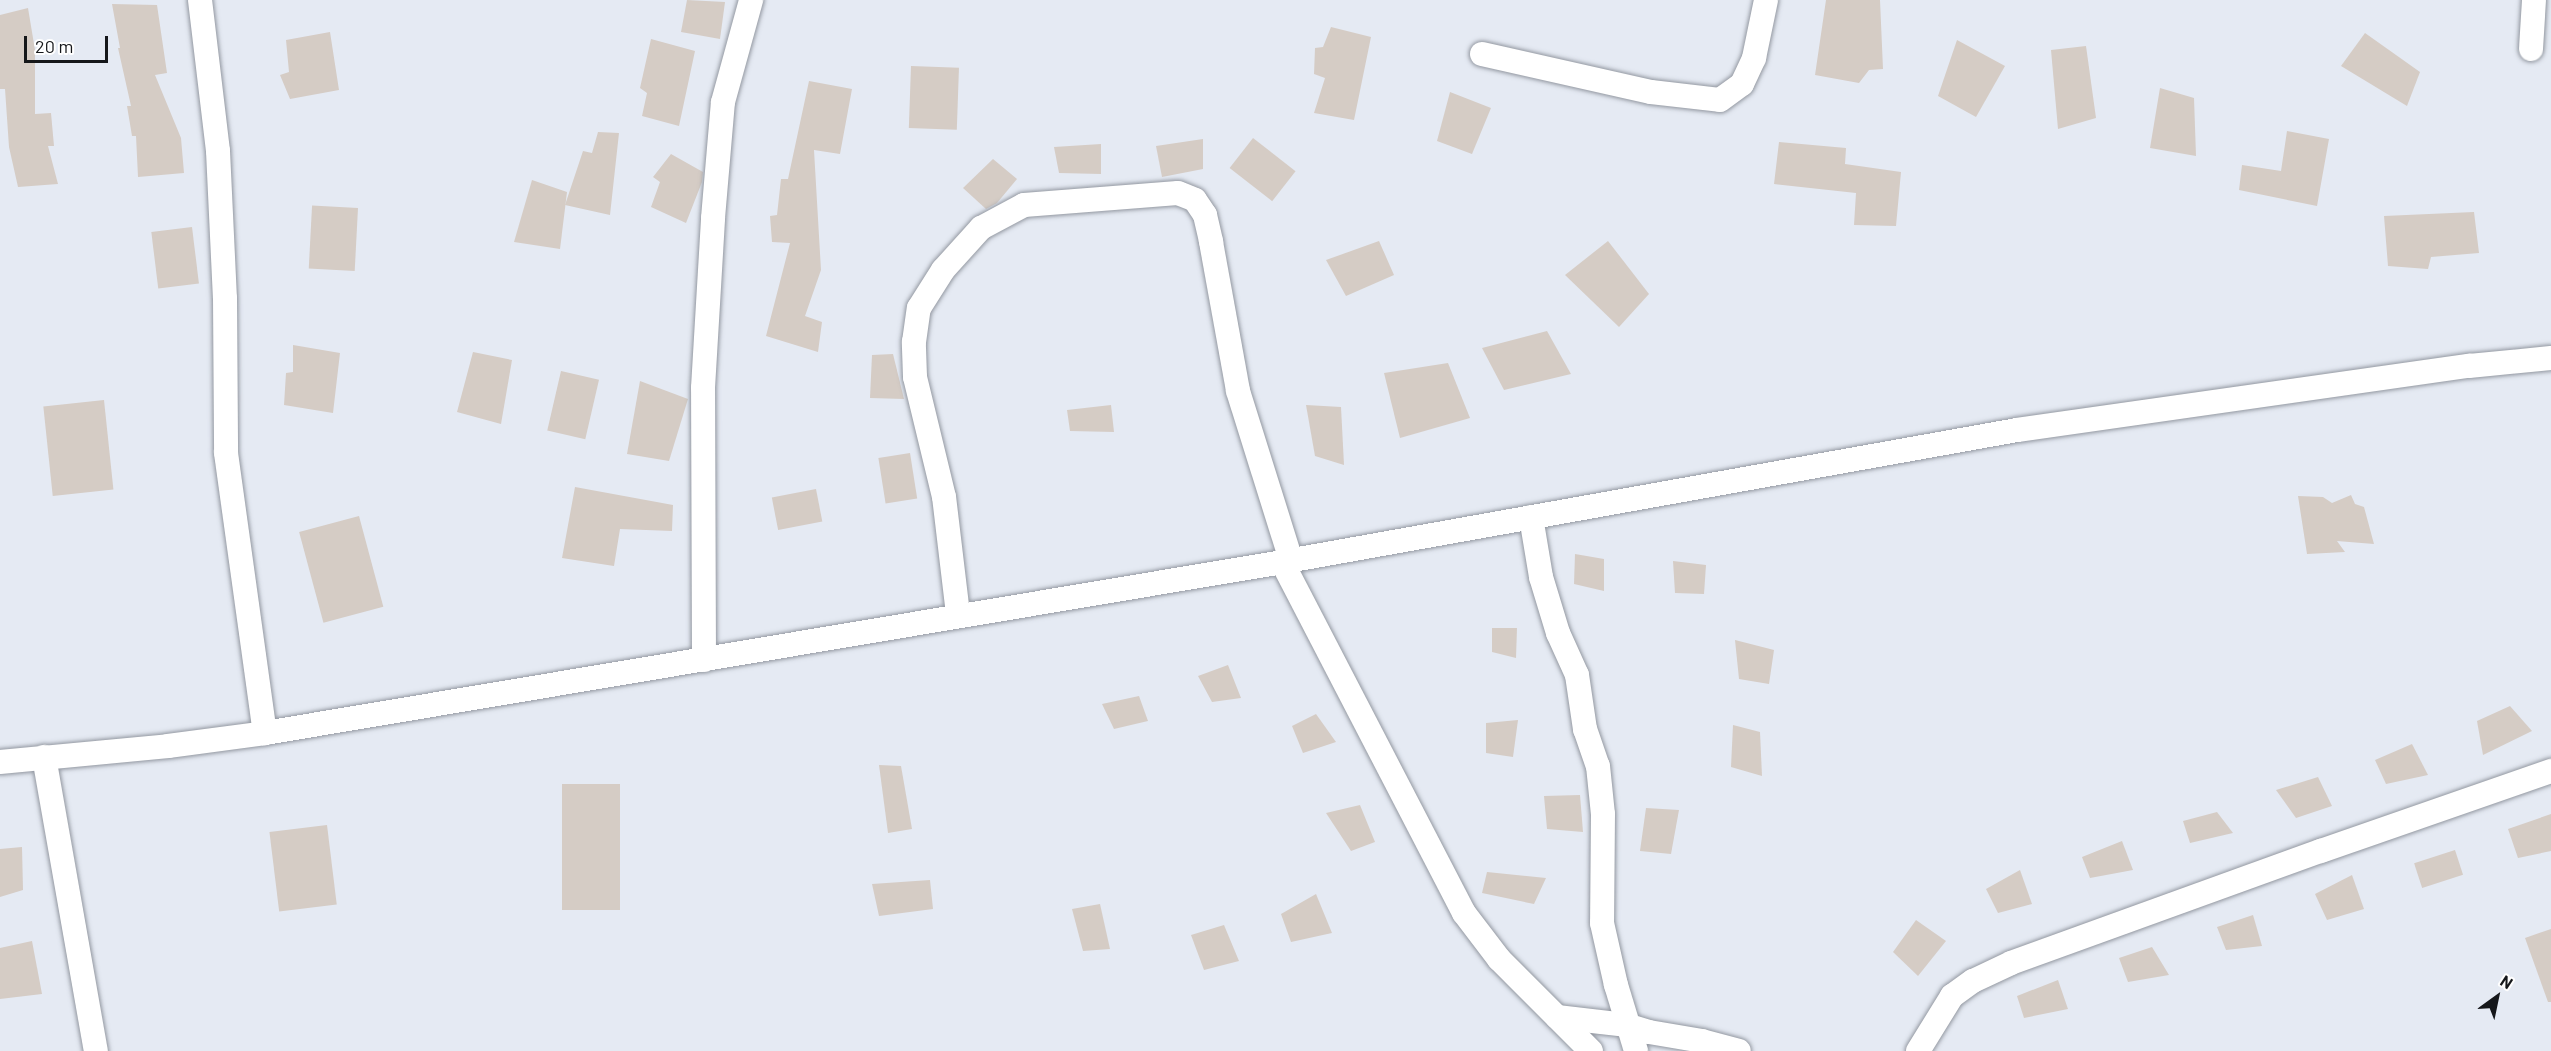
<!DOCTYPE html>
<html>
<head>
<meta charset="utf-8">
<style>
  body { margin:0 }
  #map { position:relative; width:2551px; height:1051px; overflow:hidden; background:#e5eaf3; font-family:Barlow,sans-serif }
  div>[style] { position:absolute }
  .building>* { inset:0; background:#d5ccc5; transform-origin:0 0 }
  .roads { filter:drop-shadow(0 0 2px #9398a1) drop-shadow(0 0 2px #9398a1) }
  .street>* { height:24px; margin:-12px; padding:0 12px; transform-origin:12px; border-radius:12px; background:#fff }
  span { translate:-50% -50%; white-space:nowrap; text-align:center; line-height:1.15; -webkit-text-stroke:4.5px #fff; paint-order:stroke }
  .north { position:absolute; left:2467px; top:967px; width:60px; height:60px; -webkit-text-stroke:4px #fff; paint-order:stroke; rotate:33deg; font-size:16px; font-weight:700; line-height:24px; text-align:center; color:#15171a }
  .north::after { content:''; display:block; margin:auto; width:21px; height:27px; background:#15171a; clip-path:polygon(50% 0,100% 100%,50% 72%,0 100%) }
  .scale { position:absolute; left:24px; top:36px; width:84px; height:27px; box-sizing:border-box; border:3px solid #15171a; border-top:0; padding-left:8px; font-size:18px; line-height:21px; white-space:nowrap; color:#15171a; -webkit-text-stroke:4px #fff; paint-order:stroke }
</style>
</head>
<body>
<div id="map">
  <div class="building">
    <i style="clip-path:polygon(687px 0,725px 2px,720px 39px,681px 32px)"></i>
    <i style="clip-path:polygon(1826px 0,1880px 0,1883px 69px,1869px 70px,1859px 83px,1815px 75px)"></i>
    <i style="clip-path:polygon(112px 4px,157px 5px,167px 73px,155px 75px,181px 138px,184px 173px,138px 177px,136px 136px,132px 136px,127px 106px,131px 106px,118px 48px,120px 48px)"></i>
    <i style="clip-path:polygon(28px 8px,35px 50px,35px 114px,51px 113px,54px 146px,48px 146px,58px 184px,18px 187px,9px 147px,5px 89px,0 89px,0 15px)"></i>
    <i style="clip-path:polygon(1331px 27px,1371px 37px,1354px 120px,1314px 113px,1325px 78px,1314px 74px,1315px 48px,1323px 47px)"></i>
    <i style="clip-path:polygon(330px 32px,339px 90px,290px 99px,280px 75px,289px 72px,286px 40px)"></i>
    <i style="clip-path:polygon(2365px 33px,2420px 72px,2407px 106px,2341px 66px)"></i>
    <i style="clip-path:polygon(651px 39px,695px 51px,679px 126px,642px 116px,647px 93px,640px 88px)"></i>
    <i style="clip-path:polygon(1957px 40px,2005px 66px,1976px 117px,1938px 96px)"></i>
    <i style="clip-path:polygon(2086px 46px,2096px 118px,2058px 129px,2051px 50px)"></i>
    <i style="left:911px;top:66px;width:48px;height:62px;rotate:2deg"></i>
    <i style="clip-path:polygon(809px 81px,852px 89px,840px 154px,814px 150px,821px 270px,805px 316px,822px 322px,818px 352px,766px 336px,790px 243px,772px 242px,770px 216px,777px 215px,781px 179px,788px 179px)"></i>
    <i style="clip-path:polygon(2160px 88px,2194px 98px,2196px 156px,2150px 148px)"></i>
    <i style="clip-path:polygon(1450px 92px,1491px 108px,1472px 154px,1437px 141px)"></i>
    <i style="clip-path:polygon(2287px 131px,2329px 139px,2317px 206px,2239px 190px,2242px 165px,2281px 171px)"></i>
    <i style="clip-path:polygon(598px 132px,619px 133px,610px 215px,565px 205px,583px 151px,592px 153px)"></i>
    <i style="left:1253px;top:138px;width:54px;height:38px;rotate:38deg"></i>
    <i style="clip-path:polygon(1203px 139px,1203px 169px,1162px 177px,1156px 146px)"></i>
    <i style="clip-path:polygon(1779px 142px,1846px 148px,1845px 164px,1901px 172px,1896px 226px,1854px 225px,1856px 193px,1774px 184px)"></i>
    <i style="clip-path:polygon(1101px 144px,1101px 174px,1059px 173px,1054px 147px)"></i>
    <i style="clip-path:polygon(671px 154px,703px 172px,702px 182px,686px 223px,651px 207px,660px 182px,653px 177px)"></i>
    <i style="clip-path:polygon(993px 159px,1017px 179px,997px 203px,986px 209px,963px 188px)"></i>
    <i style="clip-path:polygon(532px 180px,567px 192px,560px 249px,514px 242px)"></i>
    <i style="left:358px;top:208px;width:63px;height:46px;rotate:93deg"></i>
    <i style="clip-path:polygon(2474px 212px,2479px 253px,2431px 257px,2428px 269px,2388px 266px,2384px 216px)"></i>
    <i style="left:192px;top:227px;width:57px;height:41px;rotate:83deg"></i>
    <i style="clip-path:polygon(1379px 241px,1394px 275px,1346px 296px,1326px 260px)"></i>
    <i style="clip-path:polygon(1608px 241px,1649px 294px,1619px 327px,1565px 275px)"></i>
    <i style="clip-path:polygon(1547px 331px,1571px 374px,1504px 390px,1482px 348px)"></i>
    <i style="clip-path:polygon(293px 345px,340px 353px,333px 413px,284px 405px,286px 373px,293px 372px)"></i>
    <i style="clip-path:polygon(473px 352px,512px 360px,501px 424px,457px 412px)"></i>
    <i style="clip-path:polygon(893px 354px,904px 399px,870px 398px,872px 355px)"></i>
    <i style="clip-path:polygon(1448px 363px,1470px 418px,1400px 438px,1384px 373px)"></i>
    <i style="left:561px;top:371px;width:39px;height:61px;rotate:13deg"></i>
    <i style="clip-path:polygon(640px 381px,688px 399px,669px 461px,627px 454px)"></i>
    <i style="left:104px;top:400px;width:90px;height:61px;rotate:84deg"></i>
    <i style="clip-path:polygon(1111px 405px,1114px 432px,1070px 431px,1067px 410px)"></i>
    <i style="clip-path:polygon(1306px 405px,1341px 407px,1344px 465px,1315px 456px)"></i>
    <i style="left:910px;top:453px;width:46px;height:32px;rotate:81deg"></i>
    <i style="clip-path:polygon(575px 487px,673px 505px,672px 531px,620px 529px,614px 566px,562px 558px)"></i>
    <i style="left:816px;top:489px;width:33px;height:45px;rotate:79deg"></i>
    <i style="clip-path:polygon(2351px 495px,2355px 504px,2364px 507px,2374px 544px,2337px 541px,2345px 552px,2307px 554px,2298px 496px,2323px 497px,2332px 503px)"></i>
    <i style="left:359px;top:516px;width:94px;height:62px;rotate:75deg"></i>
    <i style="clip-path:polygon(1575px 554px,1604px 559px,1604px 591px,1574px 584px)"></i>
    <i style="clip-path:polygon(1673px 561px,1706px 565px,1704px 594px,1675px 593px)"></i>
    <i style="clip-path:polygon(1492px 628px,1517px 628px,1516px 658px,1492px 652px)"></i>
    <i style="clip-path:polygon(1735px 640px,1774px 650px,1769px 684px,1739px 679px)"></i>
    <i style="clip-path:polygon(1228px 665px,1241px 698px,1212px 702px,1198px 676px)"></i>
    <i style="clip-path:polygon(1139px 696px,1148px 721px,1114px 729px,1102px 704px)"></i>
    <i style="clip-path:polygon(2510px 706px,2532px 731px,2483px 755px,2477px 721px)"></i>
    <i style="clip-path:polygon(1316px 714px,1336px 742px,1303px 753px,1292px 726px)"></i>
    <i style="clip-path:polygon(1518px 720px,1513px 757px,1486px 753px,1486px 723px)"></i>
    <i style="clip-path:polygon(1733px 725px,1760px 732px,1762px 776px,1731px 767px)"></i>
    <i style="clip-path:polygon(2412px 744px,2428px 775px,2386px 784px,2375px 760px)"></i>
    <i style="clip-path:polygon(879px 765px,901px 766px,912px 829px,888px 833px)"></i>
    <i style="clip-path:polygon(2318px 777px,2332px 806px,2296px 818px,2276px 790px)"></i>
    <i style="left:620px;top:784px;width:126px;height:58px;rotate:90deg"></i>
    <i style="clip-path:polygon(1580px 795px,1583px 832px,1547px 829px,1544px 796px)"></i>
    <i style="clip-path:polygon(1360px 805px,1375px 842px,1351px 851px,1326px 813px)"></i>
    <i style="clip-path:polygon(1646px 808px,1679px 810px,1671px 854px,1640px 851px)"></i>
    <i style="clip-path:polygon(2217px 812px,2233px 833px,2190px 843px,2183px 821px)"></i>
    <i style="clip-path:polygon(2551px 814px,2551px 851px,2518px 858px,2508px 829px)"></i>
    <i style="left:327px;top:825px;width:80px;height:58px;rotate:83deg"></i>
    <i style="clip-path:polygon(2122px 841px,2133px 870px,2090px 878px,2082px 857px)"></i>
    <i style="clip-path:polygon(22px 847px,23px 890px,0 897px,0 849px)"></i>
    <i style="left:2455px;top:850px;width:26px;height:43px;rotate:72deg"></i>
    <i style="clip-path:polygon(2020px 870px,2032px 904px,1998px 913px,1986px 889px)"></i>
    <i style="clip-path:polygon(1487px 872px,1546px 878px,1534px 904px,1482px 893px)"></i>
    <i style="clip-path:polygon(2352px 875px,2364px 909px,2327px 920px,2315px 894px)"></i>
    <i style="clip-path:polygon(930px 880px,933px 909px,879px 916px,872px 884px)"></i>
    <i style="clip-path:polygon(1316px 894px,1332px 933px,1291px 942px,1281px 914px)"></i>
    <i style="clip-path:polygon(1100px 904px,1110px 949px,1083px 951px,1072px 909px)"></i>
    <i style="clip-path:polygon(2253px 915px,2262px 946px,2226px 950px,2217px 927px)"></i>
    <i style="clip-path:polygon(1916px 920px,1946px 941px,1918px 976px,1893px 952px)"></i>
    <i style="clip-path:polygon(1224px 925px,1239px 961px,1204px 970px,1191px 935px)"></i>
    <i style="clip-path:polygon(2551px 929px,2551px 1002px,2548px 1002px,2525px 938px)"></i>
    <i style="clip-path:polygon(32px 941px,42px 994px,0 999px,0 948px)"></i>
    <i style="clip-path:polygon(2152px 947px,2169px 975px,2128px 982px,2119px 958px)"></i>
    <i style="clip-path:polygon(2058px 980px,2068px 1009px,2024px 1018px,2017px 996px)"></i>
  </div>
  <div class="roads">
    <div class="street">
      <i style="left:200px;top:0;width:152px;rotate:83.2deg"></i>
      <i style="left:218px;top:151px;width:147px;rotate:87.3deg"></i>
      <i style="left:225px;top:298px;width:155px;rotate:89.6deg"></i>
      <i style="left:226px;top:453px;width:283px;rotate:82.1deg"></i>
      <i style="left:2531px;top:49px;width:49px;rotate:-86.5deg"></i>
      <i style="left:1482px;top:54px;width:173px;rotate:12.7deg"></i>
      <i style="left:1651px;top:92px;width:69px;rotate:6.6deg"></i>
      <i style="left:1720px;top:100px;width:27px;rotate:-36deg"></i>
      <i style="left:1742px;top:84px;width:29px;rotate:-65deg"></i>
      <i style="left:1754px;top:58px;width:59px;rotate:-78.3deg"></i>
      <i style="left:1531px;top:517px;width:61px;rotate:80.5deg"></i>
      <i style="left:1541px;top:577px;width:59px;rotate:73.1deg"></i>
      <i style="left:1558px;top:633px;width:46px;rotate:65.7deg"></i>
      <i style="left:1577px;top:675px;width:55px;rotate:81.6deg"></i>
      <i style="left:1585px;top:729px;width:39px;rotate:71deg"></i>
      <i style="left:1598px;top:766px;width:48px;rotate:84.1deg"></i>
      <i style="left:1603px;top:814px;width:109px;rotate:90.5deg"></i>
      <i style="left:1602px;top:923px;width:64px;rotate:77.3deg"></i>
      <i style="left:1616px;top:985px;width:69px;rotate:73.1deg"></i>
      <i style="left:1282px;top:562px;width:395px;rotate:62.6deg"></i>
      <i style="left:1464px;top:913px;width:58px;rotate:52.7deg"></i>
      <i style="left:1499px;top:959px;width:130px;rotate:45deg"></i>
      <i style="left:958px;top:614px;width:118px;rotate:-96.8deg"></i>
      <i style="left:944px;top:497px;width:123px;rotate:-103.6deg"></i>
      <i style="left:915px;top:377px;width:35px;rotate:-92deg"></i>
      <i style="left:914px;top:342px;width:34px;rotate:-82deg"></i>
      <i style="left:919px;top:308px;width:45px;rotate:-57.7deg"></i>
      <i style="left:943px;top:270px;width:57px;rotate:-47.9deg"></i>
      <i style="left:981px;top:228px;width:49px;rotate:-28.1deg"></i>
      <i style="left:1024px;top:205px;width:154px;rotate:-4.5deg"></i>
      <i style="left:1178px;top:193px;width:18px;rotate:22deg"></i>
      <i style="left:1195px;top:200px;width:18px;rotate:56deg"></i>
      <i style="left:1205px;top:215px;width:28px;rotate:77deg"></i>
      <i style="left:1211px;top:242px;width:151px;rotate:79.7deg"></i>
      <i style="left:1238px;top:391px;width:177px;rotate:72.6deg"></i>
      <i style="left:704px;top:660px;width:272px;rotate:-90.2deg"></i>
      <i style="left:703px;top:388px;width:170px;rotate:-86.6deg"></i>
      <i style="left:713px;top:218px;width:116px;rotate:-85.1deg"></i>
      <i style="left:723px;top:102px;width:106px;rotate:-74.6deg"></i>
      <i style="left:44px;top:757px;width:299px;rotate:80deg"></i>
      <i style="left:0;top:762px;width:169px;rotate:-5.4deg"></i>
      <i style="left:168px;top:746px;width:98px;rotate:-7.6deg"></i>
      <i style="left:265px;top:733px;width:1031px;rotate:-9.54deg"></i>
      <i style="left:1282px;top:562px;width:747px;rotate:-10.18deg"></i>
      <i style="left:2017px;top:430px;width:457px;rotate:-8.1deg"></i>
      <i style="left:2469px;top:366px;width:82px;rotate:-5.6deg"></i>
      <i style="left:1557px;top:1017px;width:69px;rotate:6.6deg"></i>
      <i style="left:1626px;top:1025px;width:24px;rotate:17deg"></i>
      <i style="left:1649px;top:1032px;width:54px;rotate:9.6deg"></i>
      <i style="left:1702px;top:1041px;width:38px;rotate:15deg"></i>
      <i style="left:1918px;top:1051px;width:65px;rotate:-58.3deg"></i>
      <i style="left:1952px;top:996px;width:26px;rotate:-36deg"></i>
      <i style="left:1973px;top:981px;width:42px;rotate:-25.3deg"></i>
      <i style="left:2011px;top:963px;width:330px;rotate:-19.9deg"></i>
      <i style="left:2321px;top:851px;width:244px;rotate:-19.2deg"></i>
    </div>
  </div>
  <div class="north">N</div>
  <div class="scale">20 m</div>
</div>
</body>
</html>
